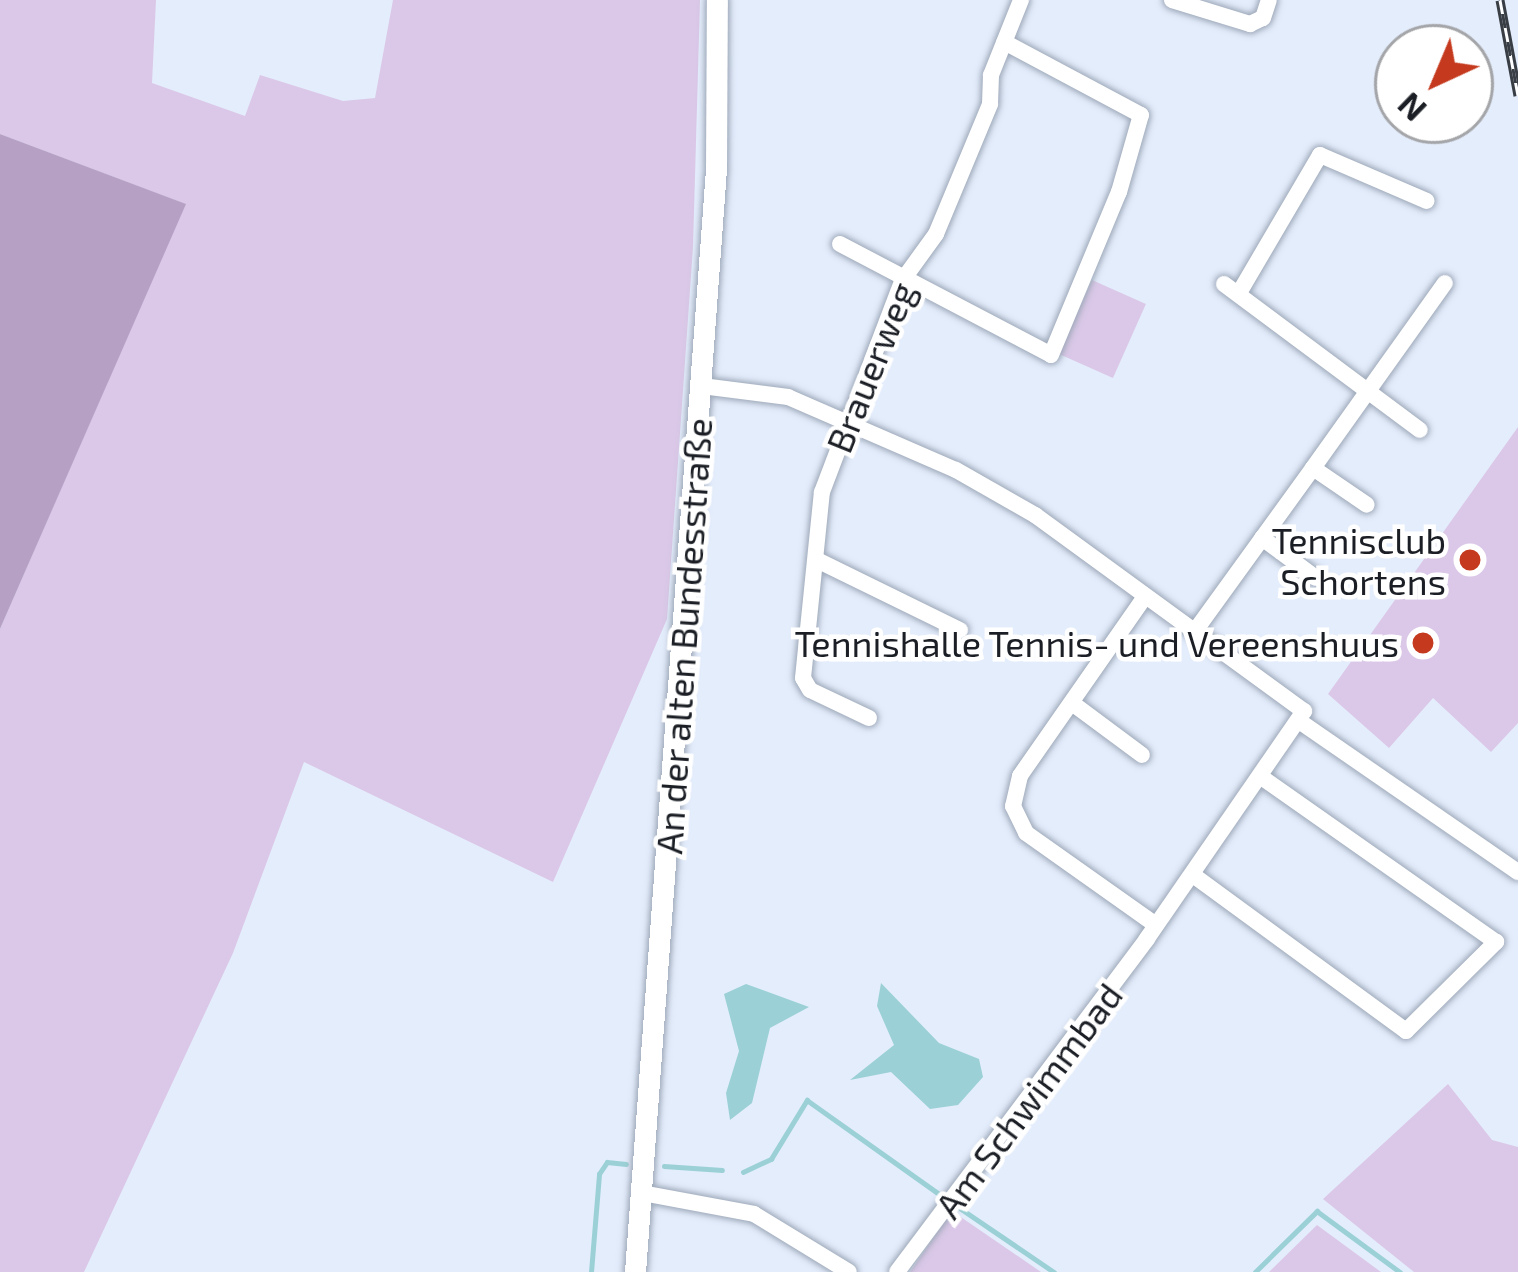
<!DOCTYPE html>
<html>
<head>
<meta charset="utf-8">
<style>
  body { margin:0 }
  #map { position:relative; width:1518px; height:1272px; overflow:hidden; background:#e4edfc; font-family:"Exo 2",sans-serif }
  div>[style] { position:absolute }
  .green>* { inset:0; background:#dbc8e8; transform-origin:0 0 }
  .forest>* { inset:0; background:#b6a1c5 }
  .water>* { inset:0; background:#9bd1d6 }
  .stream>* { height:4.5px; margin:-2.25px; padding:0 2.25px; transform-origin:2.25px; border-radius:2.25px; background:#9bd1d6 }
  .roads { filter:drop-shadow(0 0 3px #9da8b8) drop-shadow(0 0 3px #9da8b8) }
  .street>* { height:16px; margin:-8px; padding:0 8px; transform-origin:8px; border-radius:8px; background:#fff }
  .secondary>* { height:21px; margin:-10.5px; padding:0 10.5px; transform-origin:10.5px; border-radius:10.5px; background:#fff }
  .rail>* { height:9px; margin-top:-4.5px; transform-origin:0; background:repeating-linear-gradient(90deg,#fff 0 14px,#393e45 0 28px); box-sizing:border-box; border-block:3px solid #393e45 }
  .dots>* { width:33px; height:33px; translate:-50% -50%; box-sizing:border-box; border:6px solid #fff; border-radius:50% }
  span { translate:-50% -50%; white-space:nowrap; text-align:center; line-height:1.15; -webkit-text-stroke:9px #fff; paint-order:stroke }
  .street-label { font-size:36px; color:#1b1f25 }
  .poi-label { font-size:36px; color:#1b1f25 }
  .right { translate:-100% -50%; text-align:right }
  .north { position:absolute; left:1374px; top:24px; width:120px; height:120px; box-sizing:border-box; background:#fff; border:3px solid #a4a5a8; border-radius:50%; rotate:224deg; font-size:33px; font-weight:700; line-height:48px; text-align:center; color:#1b1f25 }
  .north::after { content:''; display:block; margin:auto; width:42px; height:54px; background:#c53a1e; clip-path:polygon(50% 0,100% 100%,50% 72%,0 100%) }
</style>
</head>
<body>
<div id="map">
  <div class="green">
    <i style="clip-path:polygon(0 0,156px 0,152px 83px,245px 116px,260px 75px,343px 101px,375px 98px,393px 0,700px 0,693px 247px,667px 619px,553px 882px,304px 762px,233px 953px,84px 1272px,0 1272px,0 629px,185px 204px,0 134px)"></i>
    <i style="left:1092px;top:280px;width:59px;height:81px;rotate:24deg"></i>
    <i style="clip-path:polygon(1518px 427px,1518px 723px,1491px 752px,1433px 698px,1389px 748px,1328px 694px)"></i>
    <i style="clip-path:polygon(1448px 1084px,1492px 1140px,1518px 1147px,1518px 1272px,1414px 1272px,1323px 1199px)"></i>
    <i style="clip-path:polygon(952px 1211px,1041px 1272px,910px 1272px)"></i>
    <i style="clip-path:polygon(1317px 1225px,1381px 1272px,1269px 1272px)"></i>
  </div>
  <div class="forest">
    <i style="clip-path:polygon(0 134px,186px 204px,0 629px)"></i>
  </div>
  <div class="water">
    <i style="clip-path:polygon(881px 983px,939px 1043px,979px 1059px,983px 1077px,958px 1105px,930px 1109px,891px 1072px,850px 1080px,894px 1045px,877px 1006px)"></i>
    <i style="clip-path:polygon(746px 984px,809px 1007px,770px 1028px,752px 1103px,730px 1120px,726px 1093px,739px 1051px,724px 994px)"></i>
  </div>
  <div class="stream">
    <i style="left:664px;top:1166px;width:58px;rotate:3.9deg"></i>
    <i style="left:743px;top:1172px;width:31px;rotate:-25deg"></i>
    <i style="left:771px;top:1159px;width:69px;rotate:-58.6deg"></i>
    <i style="left:807px;top:1100px;width:169px;rotate:35.4deg"></i>
    <i style="left:954px;top:1204px;width:121px;rotate:34.2deg"></i>
    <i style="left:591px;top:1272px;width:98px;rotate:-85.3deg"></i>
    <i style="left:599px;top:1174px;width:14px;rotate:-56deg"></i>
    <i style="left:607px;top:1162px;width:19px;rotate:6deg"></i>
    <i style="left:1255px;top:1272px;width:87px;rotate:-44.5deg"></i>
    <i style="left:1317px;top:1211px;width:103px;rotate:36.3deg"></i>
  </div>
  <div class="roads">
    <div class="street">
      <i style="left:1172px;top:0;width:82px;rotate:17.1deg"></i>
      <i style="left:1250px;top:24px;width:14px;rotate:-25deg"></i>
      <i style="left:1263px;top:18px;width:19px;rotate:-72deg"></i>
      <i style="left:840px;top:244px;width:238px;rotate:27.7deg"></i>
      <i style="left:1051px;top:355px;width:177px;rotate:-67.4deg"></i>
      <i style="left:1119px;top:192px;width:80px;rotate:-74.1deg"></i>
      <i style="left:1141px;top:115px;width:155px;rotate:-151.9deg"></i>
      <i style="left:1224px;top:284px;width:244px;rotate:36.7deg"></i>
      <i style="left:1239px;top:293px;width:160px;rotate:-59.6deg"></i>
      <i style="left:1320px;top:155px;width:116px;rotate:23.3deg"></i>
      <i style="left:702px;top:386px;width:87px;rotate:7.3deg"></i>
      <i style="left:788px;top:397px;width:183px;rotate:23.5deg"></i>
      <i style="left:956px;top:470px;width:91px;rotate:29.7deg"></i>
      <i style="left:1035px;top:515px;width:333px;rotate:36.1deg"></i>
      <i style="left:1304px;top:711px;width:277px;rotate:124.6deg"></i>
      <i style="left:1147px;top:939px;width:416px;rotate:126.9deg"></i>
      <i style="left:1313px;top:468px;width:227px;rotate:-54.5deg"></i>
      <i style="left:1262px;top:538px;width:67px;rotate:36.5deg"></i>
      <i style="left:819px;top:561px;width:157px;rotate:26.1deg"></i>
      <i style="left:1144px;top:598px;width:217px;rotate:124.9deg"></i>
      <i style="left:1020px;top:776px;width:31px;rotate:103deg"></i>
      <i style="left:1013px;top:806px;width:30px;rotate:64deg"></i>
      <i style="left:1026px;top:833px;width:159px;rotate:35.3deg"></i>
      <i style="left:1195px;top:631px;width:201px;rotate:-54.1deg"></i>
      <i style="left:1313px;top:468px;width:65px;rotate:34.4deg"></i>
      <i style="left:1072px;top:703px;width:87px;rotate:36.6deg"></i>
      <i style="left:869px;top:718px;width:65px;rotate:-154.6deg"></i>
      <i style="left:810px;top:690px;width:14px;rotate:-120deg"></i>
      <i style="left:803px;top:678px;width:187px;rotate:-84.2deg"></i>
      <i style="left:822px;top:492px;width:226px;rotate:-69.2deg"></i>
      <i style="left:902px;top:281px;width:58px;rotate:-54.1deg"></i>
      <i style="left:936px;top:234px;width:141px;rotate:-67.4deg"></i>
      <i style="left:990px;top:104px;width:29px;rotate:-88deg"></i>
      <i style="left:991px;top:75px;width:81px;rotate:-68.2deg"></i>
      <i style="left:1299px;top:721px;width:266px;rotate:34.6deg"></i>
      <i style="left:1193px;top:875px;width:264px;rotate:36.2deg"></i>
      <i style="left:1406px;top:1031px;width:127px;rotate:-44.7deg"></i>
      <i style="left:1496px;top:942px;width:287px;rotate:-144.9deg"></i>
      <i style="left:642px;top:1193px;width:114px;rotate:10.6deg"></i>
      <i style="left:754px;top:1214px;width:111px;rotate:31.4deg"></i>
    </div>
    <div class="secondary">
      <i style="left:635px;top:1272px;width:1106px;rotate:-85.8deg"></i>
      <i style="left:716px;top:169px;width:169px;rotate:-89.7deg"></i>
    </div>
  </div>
  <div class="rail">
    <i style="left:1500px;top:0;width:97px;rotate:79.3deg"></i>
  </div>
  <div class="dots">
    <i style="left:1470px;top:560px;background:#c53a1e"></i>
    <i style="left:1423px;top:643px;background:#c53a1e"></i>
  </div>
  <div class="street-label">
    <span style="left:870px;top:367px;rotate:-68deg">Brauerweg</span>
    <span style="left:683px;top:636px;rotate:-86deg">An der alten Bundesstraße</span>
    <span style="left:1028px;top:1100px;rotate:-53deg">Am Schwimmbad</span>
  </div>
  <div class="poi-label">
    <span class="right" style="left:1446px;top:560px">Tennisclub<br>Schortens</span>
    <span class="right" style="left:1399px;top:643px">Tennishalle Tennis- und Vereenshuus</span>
  </div>
  <div class="north">N</div>
</div>
</body>
</html>
